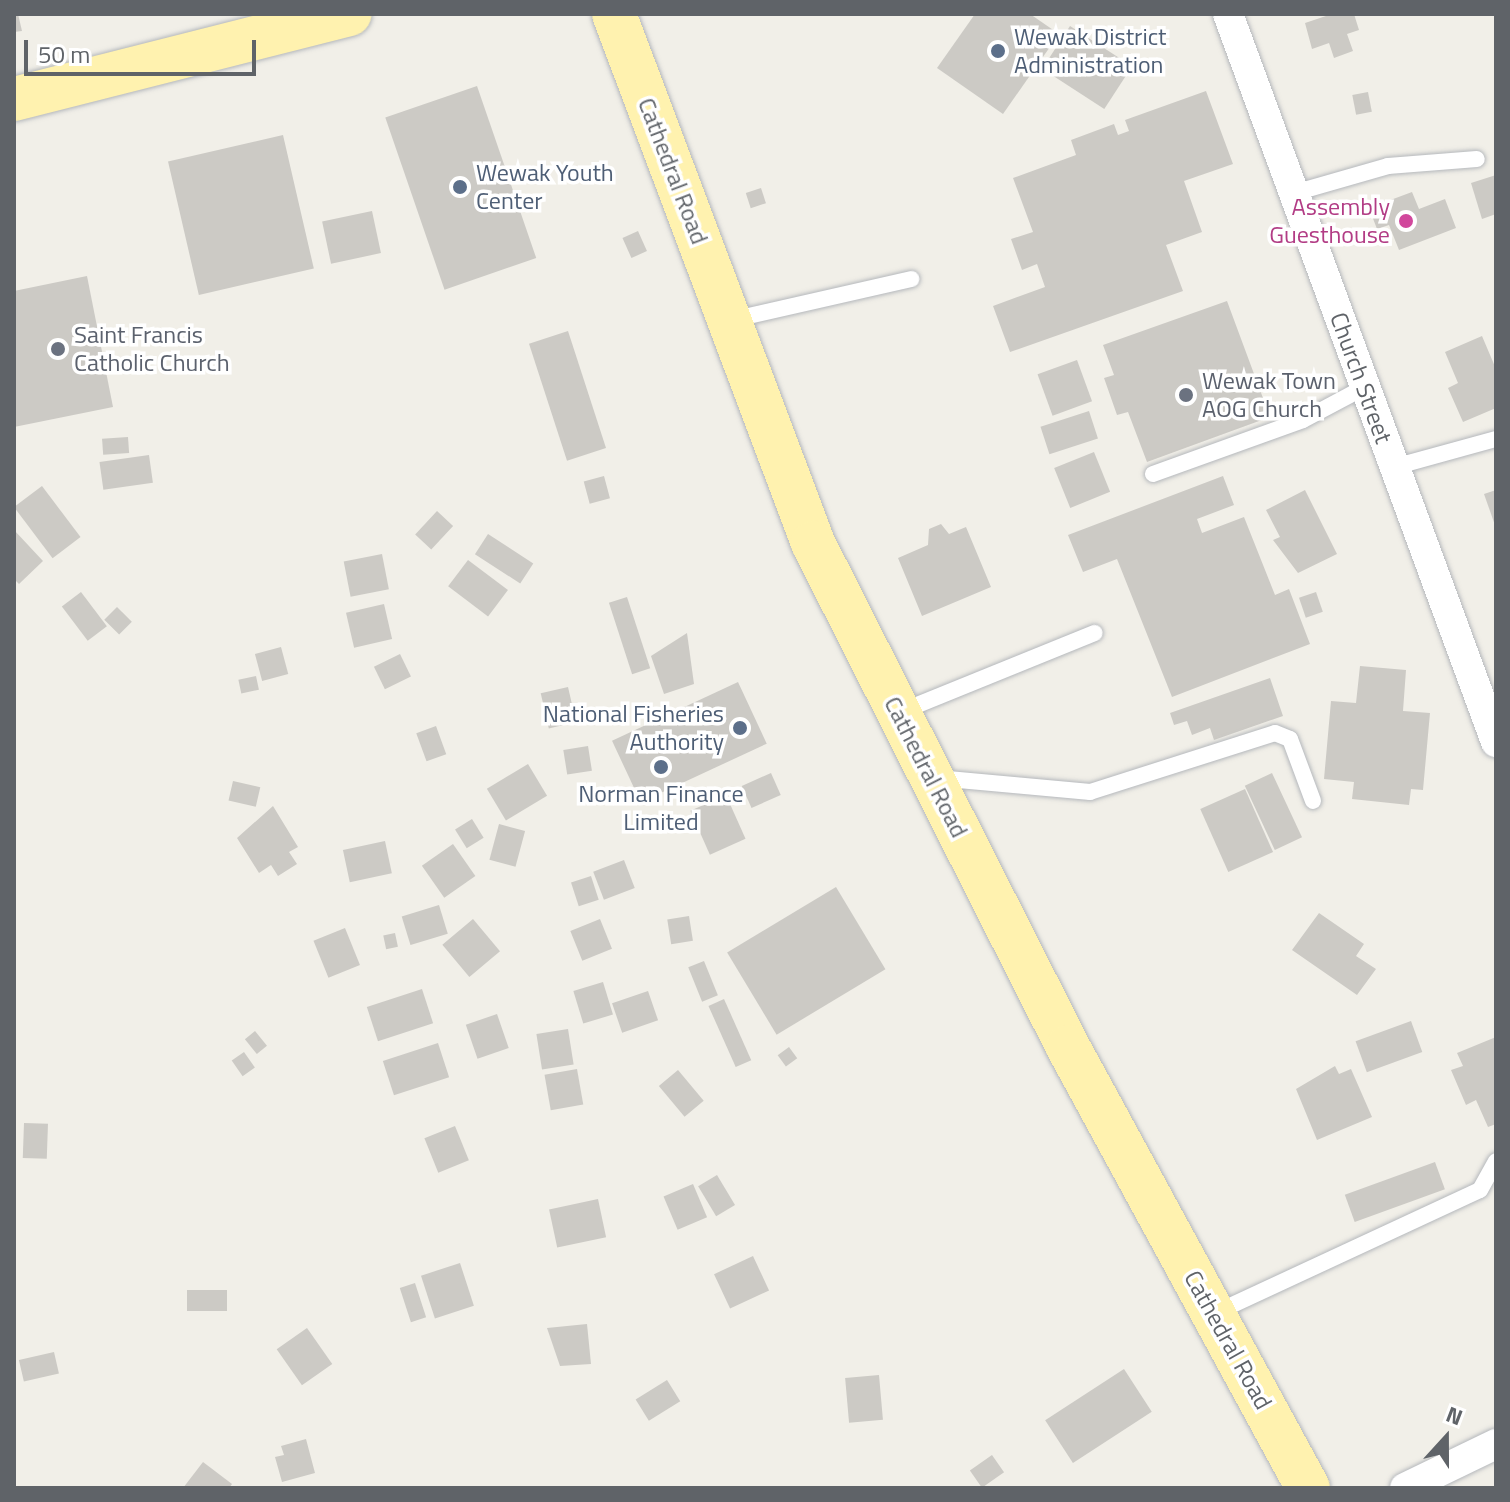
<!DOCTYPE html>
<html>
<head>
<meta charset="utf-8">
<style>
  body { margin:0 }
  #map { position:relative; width:1510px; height:1502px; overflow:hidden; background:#f1efe8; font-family:"Titillium Web",sans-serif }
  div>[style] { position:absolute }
  .building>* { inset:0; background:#cccac5; transform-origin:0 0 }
  .roads { filter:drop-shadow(0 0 2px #b5b8bc) drop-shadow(0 0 2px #b5b8bc) }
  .lane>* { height:16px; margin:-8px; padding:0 8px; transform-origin:8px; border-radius:8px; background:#fff }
  .street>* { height:30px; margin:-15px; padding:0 15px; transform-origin:15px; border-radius:15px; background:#fff }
  .primary>* { height:44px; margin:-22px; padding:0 22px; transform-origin:22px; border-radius:22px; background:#fff2af }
  .dots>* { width:22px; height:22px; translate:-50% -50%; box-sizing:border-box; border:4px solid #fff; border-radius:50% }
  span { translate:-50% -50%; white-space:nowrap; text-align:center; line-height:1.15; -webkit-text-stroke:7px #fff; paint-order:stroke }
  .service-label { font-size:24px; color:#4e5e75 }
  .left { translate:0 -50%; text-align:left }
  .right { translate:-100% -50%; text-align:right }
  .street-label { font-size:24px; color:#5f6368 }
  .hotel-label { font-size:24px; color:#b23c85 }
  .worship-label { font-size:24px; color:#5b616d }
  .frame { position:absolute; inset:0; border:16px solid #5f6368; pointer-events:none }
  .north { position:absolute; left:1406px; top:1398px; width:80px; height:80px; -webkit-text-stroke:6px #fff; paint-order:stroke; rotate:21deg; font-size:22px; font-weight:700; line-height:32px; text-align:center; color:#5f6368 }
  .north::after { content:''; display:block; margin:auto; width:28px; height:36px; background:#5f6368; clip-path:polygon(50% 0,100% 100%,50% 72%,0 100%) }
  .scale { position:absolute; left:24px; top:40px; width:232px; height:36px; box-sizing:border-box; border:4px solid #5f6368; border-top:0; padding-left:10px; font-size:24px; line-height:28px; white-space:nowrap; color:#5f6368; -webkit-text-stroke:6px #fff; paint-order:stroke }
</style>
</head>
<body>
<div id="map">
  <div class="building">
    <i style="clip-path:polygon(14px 14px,18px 14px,22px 31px,14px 32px)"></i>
    <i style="clip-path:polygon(975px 14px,1030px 14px,1059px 34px,1003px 114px,937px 68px)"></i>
    <i style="clip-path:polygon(1332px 14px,1354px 14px,1359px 30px,1347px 34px,1353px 51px,1334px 58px,1329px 43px,1312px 49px,1305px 23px)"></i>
    <i style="left:1070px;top:26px;width:74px;height:51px;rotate:33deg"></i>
    <i style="left:477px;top:86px;width:182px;height:97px;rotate:71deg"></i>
    <i style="clip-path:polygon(1206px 91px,1233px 164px,1184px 181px,1202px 232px,1166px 245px,1183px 291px,1010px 352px,993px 306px,1045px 287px,1037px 264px,1022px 270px,1011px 239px,1033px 232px,1013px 178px,1076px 155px,1071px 140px,1114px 124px,1118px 135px,1129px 131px,1125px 120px)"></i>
    <i style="left:1368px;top:92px;width:20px;height:16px;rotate:79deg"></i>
    <i style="left:283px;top:135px;width:137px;height:118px;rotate:77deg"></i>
    <i style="clip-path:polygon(1496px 175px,1496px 214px,1482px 219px,1471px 183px)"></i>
    <i style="left:761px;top:188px;width:16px;height:16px;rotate:72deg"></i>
    <i style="clip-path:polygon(1412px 192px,1419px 209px,1445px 199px,1456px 228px,1399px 250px,1389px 225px,1377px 229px,1369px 208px)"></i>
    <i style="left:372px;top:211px;width:43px;height:51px;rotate:78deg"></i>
    <i style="left:638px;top:231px;width:22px;height:17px;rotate:66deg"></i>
    <i style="clip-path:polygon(87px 276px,113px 407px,14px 427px,14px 291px)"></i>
    <i style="clip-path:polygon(1227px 301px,1270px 417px,1147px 462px,1128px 412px,1117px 415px,1104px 378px,1114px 375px,1103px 345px)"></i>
    <i style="left:568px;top:331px;width:123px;height:41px;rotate:72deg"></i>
    <i style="clip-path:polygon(1482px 336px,1496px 369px,1496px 408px,1463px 422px,1448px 388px,1458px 383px,1445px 352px)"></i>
    <i style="left:1077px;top:360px;width:44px;height:42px;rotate:70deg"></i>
    <i style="left:1089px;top:411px;width:29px;height:51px;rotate:72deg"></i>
    <i style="left:128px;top:437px;width:16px;height:26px;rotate:86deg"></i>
    <i style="left:1094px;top:452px;width:43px;height:43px;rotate:68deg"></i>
    <i style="left:149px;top:455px;width:28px;height:50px;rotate:82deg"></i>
    <i style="left:604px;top:476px;width:23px;height:21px;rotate:75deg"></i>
    <i style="clip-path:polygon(1223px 476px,1234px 505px,1197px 519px,1202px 533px,1244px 517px,1275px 595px,1289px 589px,1310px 644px,1172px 697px,1117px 559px,1083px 572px,1068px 535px)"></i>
    <i style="left:42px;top:486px;width:64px;height:35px;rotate:53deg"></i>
    <i style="clip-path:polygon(1305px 490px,1337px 554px,1298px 573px,1273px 540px,1280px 537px,1266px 510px)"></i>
    <i style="clip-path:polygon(1496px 490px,1496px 528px,1484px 494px)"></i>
    <i style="left:437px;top:511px;width:22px;height:32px;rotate:43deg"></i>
    <i style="clip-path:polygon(941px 524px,949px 534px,966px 527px,991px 587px,922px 616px,898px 558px,928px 545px,929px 529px)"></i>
    <i style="clip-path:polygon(14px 530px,43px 561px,19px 584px,14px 579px)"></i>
    <i style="left:488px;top:534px;width:54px;height:24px;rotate:33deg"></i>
    <i style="left:382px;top:554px;width:36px;height:39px;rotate:79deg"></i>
    <i style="left:468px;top:560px;width:50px;height:33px;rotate:37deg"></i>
    <i style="left:81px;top:592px;width:43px;height:24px;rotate:53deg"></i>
    <i style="left:1316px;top:592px;width:21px;height:18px;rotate:71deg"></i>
    <i style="left:627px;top:597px;width:75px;height:19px;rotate:72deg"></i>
    <i style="left:384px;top:604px;width:36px;height:39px;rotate:77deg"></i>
    <i style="left:117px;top:607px;width:21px;height:18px;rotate:45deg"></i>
    <i style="clip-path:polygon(687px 633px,694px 684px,664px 694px,651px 656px)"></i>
    <i style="left:281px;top:647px;width:28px;height:27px;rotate:75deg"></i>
    <i style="left:400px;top:654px;width:25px;height:29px;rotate:64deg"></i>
    <i style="clip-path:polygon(1360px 666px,1406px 670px,1403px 711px,1430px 713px,1423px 790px,1411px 789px,1409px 805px,1352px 799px,1354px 782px,1324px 779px,1331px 701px,1356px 703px)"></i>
    <i style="left:256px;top:676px;width:14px;height:18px;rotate:78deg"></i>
    <i style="clip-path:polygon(1270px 678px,1283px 716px,1214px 740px,1210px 728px,1192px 735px,1187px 721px,1174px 725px,1170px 713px)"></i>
    <i style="left:738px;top:682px;width:68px;height:139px;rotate:65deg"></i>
    <i style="left:568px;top:687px;width:36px;height:28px;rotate:77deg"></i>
    <i style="left:436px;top:726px;width:30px;height:21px;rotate:70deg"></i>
    <i style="left:588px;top:746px;width:25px;height:25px;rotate:81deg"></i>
    <i style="left:528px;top:764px;width:37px;height:48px;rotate:59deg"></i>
    <i style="left:771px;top:773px;width:24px;height:32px;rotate:66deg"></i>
    <i style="left:1272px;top:773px;width:71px;height:30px;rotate:65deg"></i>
    <i style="left:233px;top:781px;width:28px;height:20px;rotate:13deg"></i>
    <i style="left:1245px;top:789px;width:69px;height:49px;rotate:66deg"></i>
    <i style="left:726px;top:795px;width:48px;height:39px;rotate:66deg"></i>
    <i style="clip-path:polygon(273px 806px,298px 847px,289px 852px,297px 864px,278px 876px,271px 865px,259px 873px,237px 838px)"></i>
    <i style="left:472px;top:819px;width:22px;height:20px;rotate:58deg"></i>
    <i style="left:499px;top:824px;width:27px;height:37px;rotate:15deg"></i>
    <i style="left:385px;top:841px;width:33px;height:43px;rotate:78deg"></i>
    <i style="left:453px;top:844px;width:39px;height:38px;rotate:55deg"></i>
    <i style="left:624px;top:860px;width:30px;height:33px;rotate:69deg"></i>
    <i style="left:591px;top:876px;width:25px;height:21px;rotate:72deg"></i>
    <i style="left:836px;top:887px;width:96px;height:127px;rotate:59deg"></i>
    <i style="left:439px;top:905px;width:30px;height:39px;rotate:73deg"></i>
    <i style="clip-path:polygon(1319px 913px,1364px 944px,1356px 956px,1376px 969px,1357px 995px,1292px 950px)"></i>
    <i style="left:689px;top:916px;width:25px;height:22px;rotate:81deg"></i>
    <i style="left:473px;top:919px;width:42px;height:40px;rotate:50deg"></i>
    <i style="left:600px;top:919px;width:32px;height:32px;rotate:68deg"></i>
    <i style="left:345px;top:928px;width:40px;height:34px;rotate:68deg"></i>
    <i style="left:395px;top:933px;width:14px;height:12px;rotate:78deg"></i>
    <i style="left:704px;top:961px;width:37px;height:17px;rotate:68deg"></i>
    <i style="left:603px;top:982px;width:34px;height:31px;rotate:73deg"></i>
    <i style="left:422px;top:989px;width:36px;height:58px;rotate:72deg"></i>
    <i style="left:648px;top:991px;width:31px;height:38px;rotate:71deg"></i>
    <i style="left:724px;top:999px;width:67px;height:17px;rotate:66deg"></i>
    <i style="left:497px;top:1014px;width:36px;height:33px;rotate:71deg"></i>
    <i style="left:1411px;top:1021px;width:33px;height:59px;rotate:70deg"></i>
    <i style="left:568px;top:1029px;width:36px;height:32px;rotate:81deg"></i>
    <i style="left:255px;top:1031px;width:19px;height:13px;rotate:51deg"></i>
    <i style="clip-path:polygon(1496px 1037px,1496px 1124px,1488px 1127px,1476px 1100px,1466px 1105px,1451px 1070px,1463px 1066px,1457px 1053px)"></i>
    <i style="left:438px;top:1043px;width:36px;height:58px;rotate:72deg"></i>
    <i style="left:789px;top:1047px;width:14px;height:14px;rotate:54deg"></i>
    <i style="left:244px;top:1052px;width:19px;height:15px;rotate:55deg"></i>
    <i style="clip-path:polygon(1335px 1066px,1339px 1074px,1351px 1069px,1372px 1117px,1317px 1140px,1296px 1089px)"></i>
    <i style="left:577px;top:1069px;width:36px;height:33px;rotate:80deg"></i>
    <i style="left:678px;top:1070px;width:40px;height:25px;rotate:50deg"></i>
    <i style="left:24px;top:1123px;width:24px;height:35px;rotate:2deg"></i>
    <i style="left:455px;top:1126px;width:37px;height:33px;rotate:68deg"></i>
    <i style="left:1435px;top:1162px;width:29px;height:96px;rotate:70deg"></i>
    <i style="left:717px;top:1175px;width:35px;height:22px;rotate:59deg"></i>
    <i style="left:693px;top:1184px;width:36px;height:32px;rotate:67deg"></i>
    <i style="left:598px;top:1199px;width:39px;height:50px;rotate:78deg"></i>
    <i style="left:753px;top:1256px;width:38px;height:43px;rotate:65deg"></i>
    <i style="left:460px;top:1263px;width:45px;height:41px;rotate:72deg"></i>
    <i style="left:415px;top:1283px;width:36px;height:16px;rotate:72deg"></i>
    <i style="left:187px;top:1290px;width:40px;height:21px"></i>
    <i style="clip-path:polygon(587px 1324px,591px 1364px,560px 1366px,547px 1328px)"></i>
    <i style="left:307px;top:1328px;width:44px;height:37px;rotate:55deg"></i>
    <i style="left:54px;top:1352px;width:22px;height:36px;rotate:77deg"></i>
    <i style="left:1124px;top:1369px;width:51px;height:94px;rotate:57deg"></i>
    <i style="left:879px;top:1375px;width:45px;height:34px;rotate:85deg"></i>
    <i style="left:667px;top:1380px;width:25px;height:37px;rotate:58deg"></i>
    <i style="clip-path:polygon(306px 1439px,315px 1473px,282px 1482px,275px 1457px,284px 1455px,281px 1446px)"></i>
    <i style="left:992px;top:1455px;width:21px;height:27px;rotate:55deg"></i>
    <i style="clip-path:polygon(203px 1462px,232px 1484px,229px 1488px,183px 1488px)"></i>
  </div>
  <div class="roads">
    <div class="lane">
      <i style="left:1294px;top:193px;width:98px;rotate:-16deg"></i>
      <i style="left:1388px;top:166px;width:89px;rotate:-4.5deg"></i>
      <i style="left:731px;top:320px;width:185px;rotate:-12.8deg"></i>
      <i style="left:1394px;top:467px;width:106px;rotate:-15.4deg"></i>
      <i style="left:1153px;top:474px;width:159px;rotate:-19.8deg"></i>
      <i style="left:1303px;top:420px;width:70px;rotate:-28deg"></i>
      <i style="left:900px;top:712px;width:210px;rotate:-22.1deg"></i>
      <i style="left:937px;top:778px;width:154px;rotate:5.2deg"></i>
      <i style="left:1090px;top:792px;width:194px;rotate:-17.7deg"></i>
      <i style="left:1275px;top:733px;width:16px;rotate:22deg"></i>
      <i style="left:1290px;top:739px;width:66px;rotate:69.6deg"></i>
      <i style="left:1215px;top:1313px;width:292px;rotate:-24.9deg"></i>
      <i style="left:1480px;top:1190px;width:33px;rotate:-61deg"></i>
    </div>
    <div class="street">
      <i style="left:1228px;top:14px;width:776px;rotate:69.79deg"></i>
      <i style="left:1405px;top:1488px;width:101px;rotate:-25.8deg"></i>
    </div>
    <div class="primary">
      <i style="left:614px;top:14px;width:565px;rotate:69.38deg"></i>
      <i style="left:813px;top:543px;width:565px;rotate:63.16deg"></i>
      <i style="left:1068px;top:1047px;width:502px;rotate:61.44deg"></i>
      <i style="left:14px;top:99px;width:346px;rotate:-14.2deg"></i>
    </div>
  </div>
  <div class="dots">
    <i style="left:998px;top:51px;background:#5c6f8a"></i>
    <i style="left:460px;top:187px;background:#5c6f8a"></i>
    <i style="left:1406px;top:221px;background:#d1479c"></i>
    <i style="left:58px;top:349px;background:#6b7280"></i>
    <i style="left:1186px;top:395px;background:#6b7280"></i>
    <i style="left:740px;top:728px;background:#5c6f8a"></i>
    <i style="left:661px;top:767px;background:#5c6f8a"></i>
  </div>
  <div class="service-label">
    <span class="left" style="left:1014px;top:51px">Wewak District<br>Administration</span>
    <span class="left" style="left:476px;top:187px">Wewak Youth<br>Center</span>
    <span class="right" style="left:724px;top:728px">National Fisheries<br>Authority</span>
    <span style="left:661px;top:808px">Norman Finance<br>Limited</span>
  </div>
  <div class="street-label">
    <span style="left:673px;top:171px;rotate:69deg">Cathedral Road</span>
    <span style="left:1361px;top:378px;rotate:70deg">Church Street</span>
    <span style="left:926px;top:767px;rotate:63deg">Cathedral Road</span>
    <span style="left:1228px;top:1340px;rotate:61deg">Cathedral Road</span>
  </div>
  <div class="hotel-label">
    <span class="right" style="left:1390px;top:221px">Assembly<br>Guesthouse</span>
  </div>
  <div class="worship-label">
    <span class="left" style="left:74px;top:349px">Saint Francis<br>Catholic Church</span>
    <span class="left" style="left:1202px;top:395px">Wewak Town<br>AOG Church</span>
  </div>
  <div class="frame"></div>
  <div class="north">N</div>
  <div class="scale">50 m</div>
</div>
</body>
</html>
